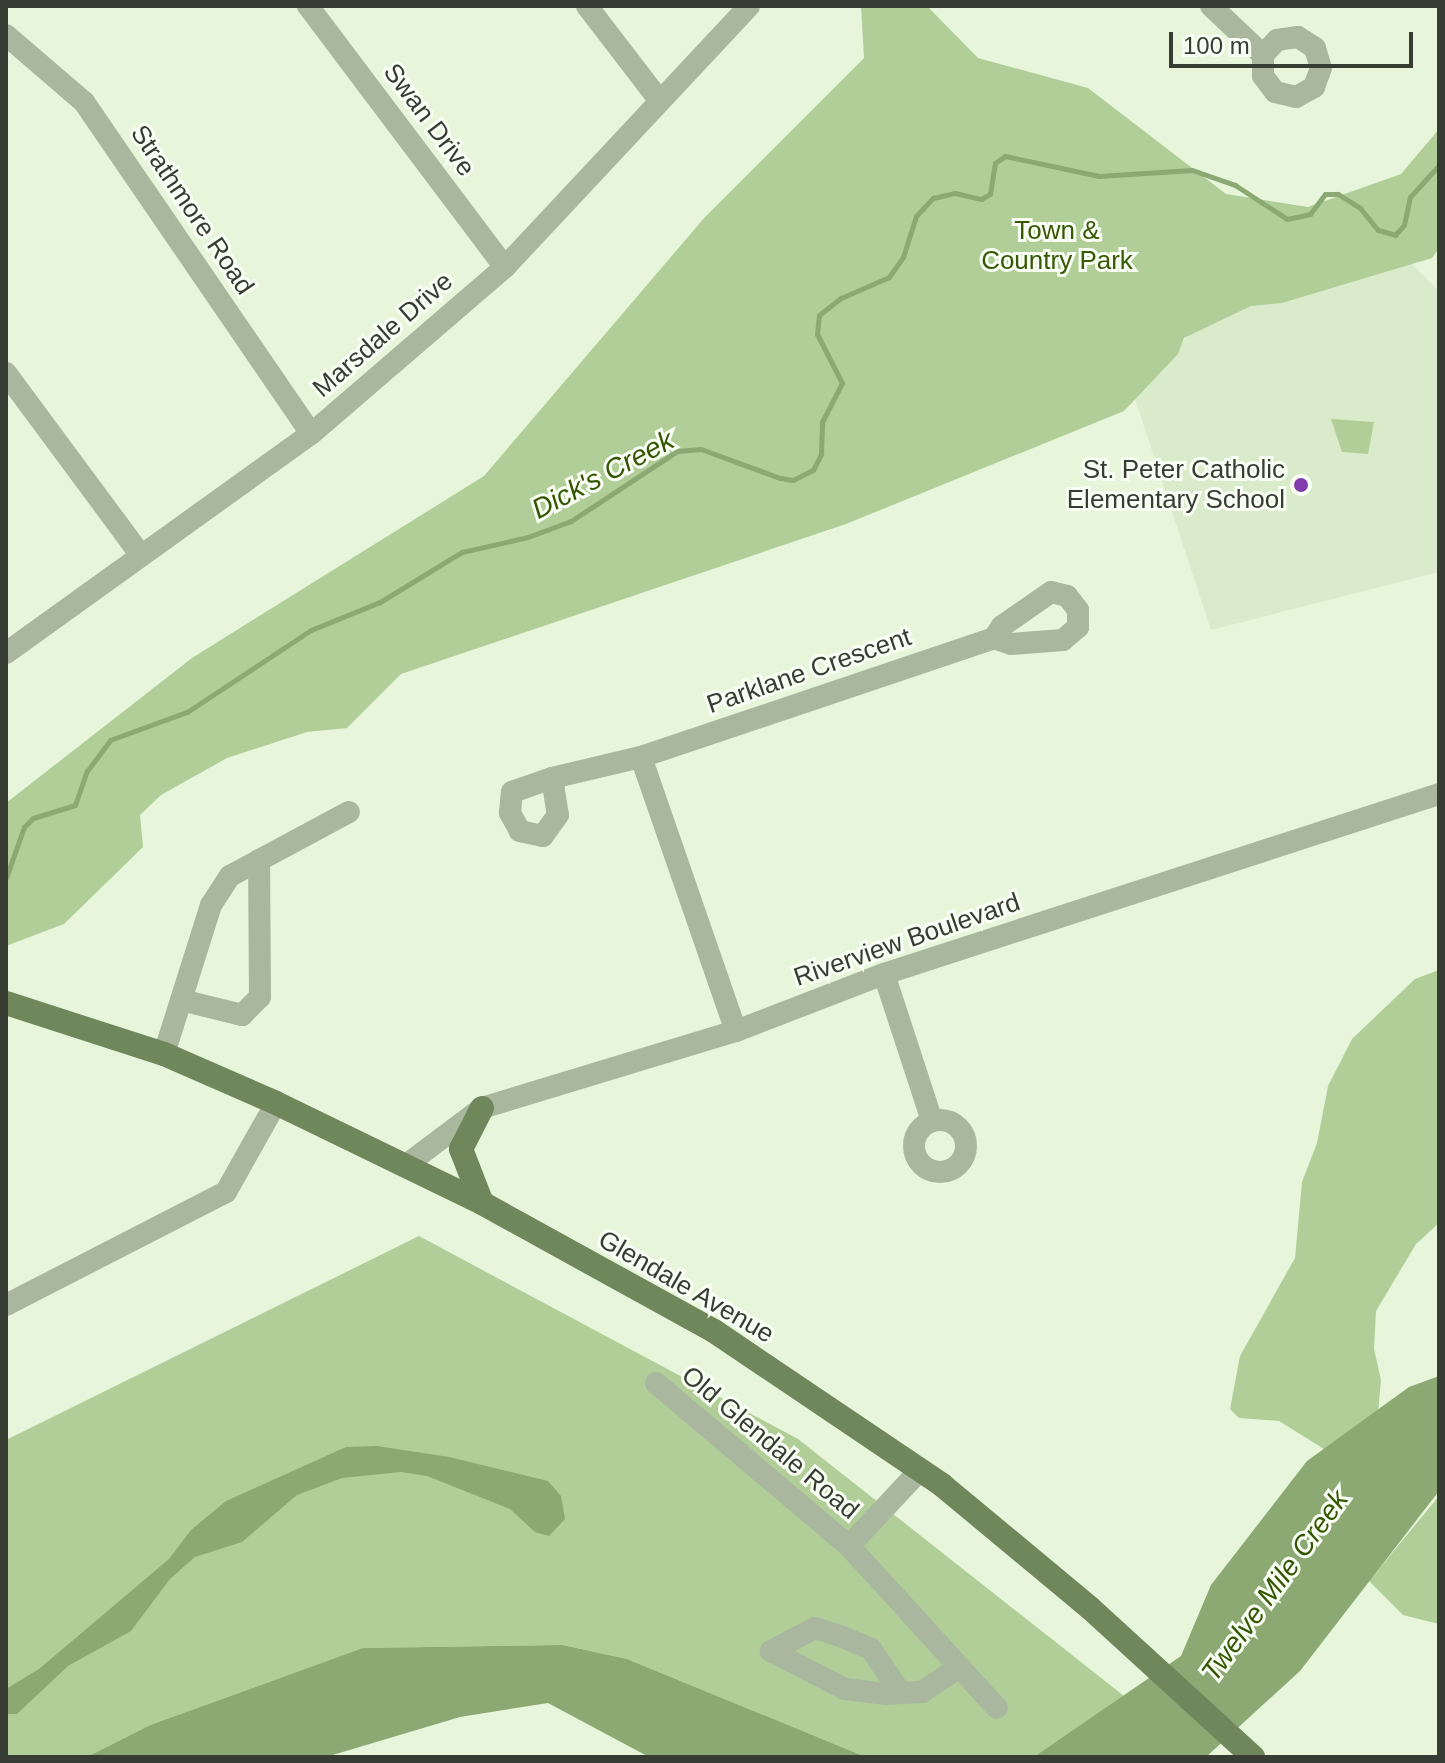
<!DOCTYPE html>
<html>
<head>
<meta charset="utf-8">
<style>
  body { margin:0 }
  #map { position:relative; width:1445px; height:1763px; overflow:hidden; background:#e7f5db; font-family:Arial,sans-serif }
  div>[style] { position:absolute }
  .built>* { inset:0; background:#d9ebca }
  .green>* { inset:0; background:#b1ce98 }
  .water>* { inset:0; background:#8ca873 }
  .stream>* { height:5px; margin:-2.5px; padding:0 2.5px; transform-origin:2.5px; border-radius:2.5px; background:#8ca873 }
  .minor>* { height:22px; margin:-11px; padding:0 11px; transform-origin:11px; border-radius:11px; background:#aab79f }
  .minor>.ring { margin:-11px; padding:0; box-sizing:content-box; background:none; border:22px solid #aab79f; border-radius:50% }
  .major>* { height:24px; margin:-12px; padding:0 12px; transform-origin:12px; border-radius:12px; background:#70865b }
  .dots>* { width:22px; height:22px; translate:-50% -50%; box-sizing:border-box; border:4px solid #f9fff4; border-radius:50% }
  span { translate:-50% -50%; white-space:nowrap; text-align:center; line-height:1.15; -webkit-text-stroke:6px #f9fff4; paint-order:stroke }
  .street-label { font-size:26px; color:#383d33 }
  .park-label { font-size:26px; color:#375805 }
  .poi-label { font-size:26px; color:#383d33 }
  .right { translate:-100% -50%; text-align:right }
  .water-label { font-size:28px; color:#345501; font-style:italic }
  .frame { position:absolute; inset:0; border:8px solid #383d33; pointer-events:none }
  .scale { position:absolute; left:1169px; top:32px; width:244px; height:36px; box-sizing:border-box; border:4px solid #383d33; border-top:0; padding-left:10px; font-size:24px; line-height:28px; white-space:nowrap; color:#383d33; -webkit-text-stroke:6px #f9fff4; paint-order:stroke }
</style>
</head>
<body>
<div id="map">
  <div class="built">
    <i style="clip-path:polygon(1412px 264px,1439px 291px,1439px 572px,1211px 630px,1135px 399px,1211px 309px)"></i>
  </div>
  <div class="green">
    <i style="clip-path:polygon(861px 6px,927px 6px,978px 58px,1088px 88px,1226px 194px,1308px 207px,1401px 174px,1439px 129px,1439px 248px,1432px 258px,1282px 303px,1251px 306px,1184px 338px,1178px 354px,1124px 411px,846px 524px,401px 674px,347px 728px,307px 732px,227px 758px,161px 795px,140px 815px,143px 847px,64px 924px,6px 946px,6px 803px,192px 658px,484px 476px,705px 217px,864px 58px)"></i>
    <i style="clip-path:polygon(1331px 419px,1374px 422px,1368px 454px,1342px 452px)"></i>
    <i style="clip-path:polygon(1439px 970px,1439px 1223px,1416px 1244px,1376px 1311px,1374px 1349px,1381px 1380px,1377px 1424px,1332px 1454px,1279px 1421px,1239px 1418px,1230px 1409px,1240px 1356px,1295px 1258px,1302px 1182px,1317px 1143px,1328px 1086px,1352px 1039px,1415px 979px)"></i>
    <i style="clip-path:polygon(419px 1236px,798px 1439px,1124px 1696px,1038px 1756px,866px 1757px,627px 1659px,563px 1645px,364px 1648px,150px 1725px,87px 1757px,6px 1757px,6px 1440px)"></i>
    <i style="clip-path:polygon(1439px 1496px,1439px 1624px,1403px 1615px,1369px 1581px)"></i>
  </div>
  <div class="water">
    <i style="clip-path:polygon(1439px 1376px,1439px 1491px,1300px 1671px,1206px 1757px,1034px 1757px,1181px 1656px,1211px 1585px,1307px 1461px,1409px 1387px)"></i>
    <i style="clip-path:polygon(377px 1446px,449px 1457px,548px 1481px,561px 1496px,565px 1519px,549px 1536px,535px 1532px,510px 1509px,427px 1476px,401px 1472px,342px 1478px,297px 1495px,242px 1542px,195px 1557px,170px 1579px,131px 1631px,68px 1666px,17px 1714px,6px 1714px,6px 1689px,39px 1669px,169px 1559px,191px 1530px,226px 1501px,346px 1447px)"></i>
    <i style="clip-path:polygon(563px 1645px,627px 1659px,866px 1757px,649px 1757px,548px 1703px,460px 1717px,326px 1757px,87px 1757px,150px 1725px,363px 1648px)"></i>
  </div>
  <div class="stream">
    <i style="left:6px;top:878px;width:54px;rotate:-70.6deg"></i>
    <i style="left:24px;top:827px;width:13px;rotate:-45deg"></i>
    <i style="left:33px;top:818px;width:44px;rotate:-17.2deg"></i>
    <i style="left:75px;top:805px;width:36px;rotate:-71deg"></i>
    <i style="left:87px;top:771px;width:39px;rotate:-53deg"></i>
    <i style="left:110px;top:740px;width:82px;rotate:-20deg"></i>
    <i style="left:187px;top:712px;width:149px;rotate:-33.5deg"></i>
    <i style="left:311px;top:630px;width:74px;rotate:-22.1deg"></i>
    <i style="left:380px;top:602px;width:96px;rotate:-31.4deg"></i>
    <i style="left:462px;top:552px;width:68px;rotate:-12.8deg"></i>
    <i style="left:528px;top:537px;width:46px;rotate:-20.4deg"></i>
    <i style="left:571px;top:521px;width:127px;rotate:-33.4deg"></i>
    <i style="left:677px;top:451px;width:24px;rotate:-5deg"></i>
    <i style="left:701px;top:449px;width:84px;rotate:20.2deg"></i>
    <i style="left:780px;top:478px;width:13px;rotate:9deg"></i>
    <i style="left:793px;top:480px;width:22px;rotate:-27deg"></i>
    <i style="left:813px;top:470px;width:18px;rotate:-63deg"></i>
    <i style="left:821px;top:454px;width:32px;rotate:-88deg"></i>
    <i style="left:822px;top:422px;width:44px;rotate:-62.9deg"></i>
    <i style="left:842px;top:383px;width:55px;rotate:-117deg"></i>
    <i style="left:817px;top:334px;width:19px;rotate:-84deg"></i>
    <i style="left:819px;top:315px;width:28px;rotate:-38deg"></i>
    <i style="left:841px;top:298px;width:52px;rotate:-23.6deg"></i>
    <i style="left:889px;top:277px;width:24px;rotate:-55deg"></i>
    <i style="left:903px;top:257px;width:43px;rotate:-72.4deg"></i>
    <i style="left:916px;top:216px;width:25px;rotate:-47deg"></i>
    <i style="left:933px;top:198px;width:23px;rotate:-13deg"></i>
    <i style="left:955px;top:193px;width:27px;rotate:13deg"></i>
    <i style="left:981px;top:199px;width:10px;rotate:-29deg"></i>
    <i style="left:990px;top:194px;width:31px;rotate:-81deg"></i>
    <i style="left:995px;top:163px;width:12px;rotate:-35deg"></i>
    <i style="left:1005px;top:156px;width:96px;rotate:12deg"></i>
    <i style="left:1099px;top:176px;width:93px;rotate:-3.7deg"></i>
    <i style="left:1192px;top:170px;width:46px;rotate:19.2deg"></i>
    <i style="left:1235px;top:185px;width:62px;rotate:33.2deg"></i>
    <i style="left:1287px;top:219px;width:24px;rotate:-12deg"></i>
    <i style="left:1310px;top:214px;width:25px;rotate:-53deg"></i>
    <i style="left:1325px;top:194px;width:13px"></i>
    <i style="left:1338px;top:194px;width:26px;rotate:32deg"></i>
    <i style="left:1360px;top:208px;width:28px;rotate:51deg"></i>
    <i style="left:1378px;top:230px;width:18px;rotate:16deg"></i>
    <i style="left:1395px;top:235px;width:13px;rotate:-48deg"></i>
    <i style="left:1404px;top:225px;width:29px;rotate:-78deg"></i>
    <i style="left:1410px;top:197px;width:43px;rotate:-47.8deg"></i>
  </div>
  <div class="minor">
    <i style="left:308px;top:6px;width:327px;rotate:53deg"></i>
    <i style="left:587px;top:6px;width:118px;rotate:52.5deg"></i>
    <i style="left:1211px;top:6px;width:71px;rotate:43.3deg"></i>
    <i style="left:1263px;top:55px;width:21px;rotate:90deg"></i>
    <i style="left:1263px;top:76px;width:20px;rotate:53deg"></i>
    <i style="left:1275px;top:92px;width:22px;rotate:13deg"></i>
    <i style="left:1296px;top:97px;width:21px;rotate:-29deg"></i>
    <i style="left:1314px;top:87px;width:20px;rotate:-70deg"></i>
    <i style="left:1321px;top:68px;width:21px;rotate:-107deg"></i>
    <i style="left:1315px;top:48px;width:20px;rotate:-147deg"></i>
    <i style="left:1298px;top:37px;width:21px;rotate:172deg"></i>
    <i style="left:1277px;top:40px;width:21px;rotate:133deg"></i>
    <i style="left:6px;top:35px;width:103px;rotate:40.7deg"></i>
    <i style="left:84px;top:102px;width:402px;rotate:55.6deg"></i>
    <i style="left:6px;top:373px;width:225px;rotate:53.5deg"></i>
    <i style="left:6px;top:653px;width:375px;rotate:-35.7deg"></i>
    <i style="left:311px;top:434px;width:256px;rotate:-40.7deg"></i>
    <i style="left:505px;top:267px;width:357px;rotate:-46.9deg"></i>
    <i style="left:641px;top:757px;width:290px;rotate:70.9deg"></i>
    <i style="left:552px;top:778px;width:37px;rotate:81deg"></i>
    <i style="left:558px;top:815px;width:26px;rotate:126deg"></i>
    <i style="left:543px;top:836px;width:24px;rotate:-168deg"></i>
    <i style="left:520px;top:831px;width:21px;rotate:-119deg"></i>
    <i style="left:510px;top:813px;width:21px;rotate:-85deg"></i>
    <i style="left:512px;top:792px;width:42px;rotate:-19.3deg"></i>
    <i style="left:552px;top:778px;width:91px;rotate:-13.3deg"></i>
    <i style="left:641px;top:757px;width:373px;rotate:-18.6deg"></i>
    <i style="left:994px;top:638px;width:18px;rotate:19deg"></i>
    <i style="left:1011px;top:644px;width:52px;rotate:-4.4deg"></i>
    <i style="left:1063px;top:640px;width:20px;rotate:-41deg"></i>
    <i style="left:1078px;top:627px;width:17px;rotate:-90deg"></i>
    <i style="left:1078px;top:610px;width:18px;rotate:-128deg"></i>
    <i style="left:1067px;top:596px;width:16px;rotate:-166deg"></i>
    <i style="left:1051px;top:592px;width:60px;rotate:145.2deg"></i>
    <i style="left:1002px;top:626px;width:14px;rotate:124deg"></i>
    <i style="left:884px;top:974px;width:155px;rotate:71.9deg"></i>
    <i style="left:181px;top:1000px;width:63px;rotate:13.8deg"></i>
    <i style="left:242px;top:1015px;width:25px;rotate:-45deg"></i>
    <i style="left:260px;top:997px;width:137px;rotate:-90.4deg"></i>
    <i style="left:164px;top:1054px;width:156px;rotate:-72.5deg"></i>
    <i style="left:211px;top:905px;width:35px;rotate:-57deg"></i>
    <i style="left:230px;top:876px;width:135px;rotate:-28.3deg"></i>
    <i class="ring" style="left:914px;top:1120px;width:30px;height:30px"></i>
    <i style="left:406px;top:1165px;width:95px;rotate:-36.9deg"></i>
    <i style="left:482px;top:1108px;width:265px;rotate:-16.9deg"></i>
    <i style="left:736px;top:1031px;width:159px;rotate:-21.1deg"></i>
    <i style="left:884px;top:974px;width:583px;rotate:-17.97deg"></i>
    <i style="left:6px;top:1305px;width:247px;rotate:-27.2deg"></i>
    <i style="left:226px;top:1192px;width:102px;rotate:-60.7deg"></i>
    <i style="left:656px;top:1383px;width:253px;rotate:40.2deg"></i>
    <i style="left:849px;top:1546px;width:219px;rotate:47.6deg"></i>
    <i style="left:849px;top:1546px;width:105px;rotate:-46.9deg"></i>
    <i style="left:900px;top:1692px;width:52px;rotate:-124deg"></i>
    <i style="left:871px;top:1649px;width:30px;rotate:-157deg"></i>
    <i style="left:843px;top:1637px;width:29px;rotate:-162deg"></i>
    <i style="left:815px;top:1628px;width:50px;rotate:152.4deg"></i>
    <i style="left:771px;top:1651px;width:83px;rotate:27.2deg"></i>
    <i style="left:845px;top:1689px;width:40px;rotate:7.1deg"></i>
    <i style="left:885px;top:1694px;width:37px;rotate:-3deg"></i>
    <i style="left:922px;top:1692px;width:43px;rotate:-33.7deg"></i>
  </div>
  <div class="major">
    <i style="left:6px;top:1003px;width:166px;rotate:17.9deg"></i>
    <i style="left:164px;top:1054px;width:122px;rotate:23.6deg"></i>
    <i style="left:276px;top:1103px;width:229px;rotate:25.9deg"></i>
    <i style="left:482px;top:1203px;width:265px;rotate:28.9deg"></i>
    <i style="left:714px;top:1331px;width:275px;rotate:34deg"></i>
    <i style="left:942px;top:1485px;width:192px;rotate:39.7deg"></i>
    <i style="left:1090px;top:1608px;width:221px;rotate:42.4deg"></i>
    <i style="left:482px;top:1203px;width:58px;rotate:-111.3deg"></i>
    <i style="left:461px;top:1149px;width:46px;rotate:-62.9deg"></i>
  </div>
  <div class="dots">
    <i style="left:1301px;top:485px;background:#843bae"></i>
  </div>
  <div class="street-label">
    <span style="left:429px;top:120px;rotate:53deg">Swan Drive</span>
    <span style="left:192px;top:210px;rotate:56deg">Strathmore Road</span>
    <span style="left:383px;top:335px;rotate:-41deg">Marsdale Drive</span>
    <span style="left:809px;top:671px;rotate:-19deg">Parklane Crescent</span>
    <span style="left:907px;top:940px;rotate:-19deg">Riverview Boulevard</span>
    <span style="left:686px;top:1287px;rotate:30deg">Glendale Avenue</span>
    <span style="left:770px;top:1443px;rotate:40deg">Old Glendale Road</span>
  </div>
  <div class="park-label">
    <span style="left:1057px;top:246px">Town &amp;<br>Country Park</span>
  </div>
  <div class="poi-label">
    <span class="right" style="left:1285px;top:485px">St. Peter Catholic<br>Elementary School</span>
  </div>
  <div class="water-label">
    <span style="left:603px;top:475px;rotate:-28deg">Dick's Creek</span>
    <span style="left:1275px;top:1586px;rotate:-54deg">Twelve Mile Creek</span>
  </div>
  <div class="frame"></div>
  <div class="scale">100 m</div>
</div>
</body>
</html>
